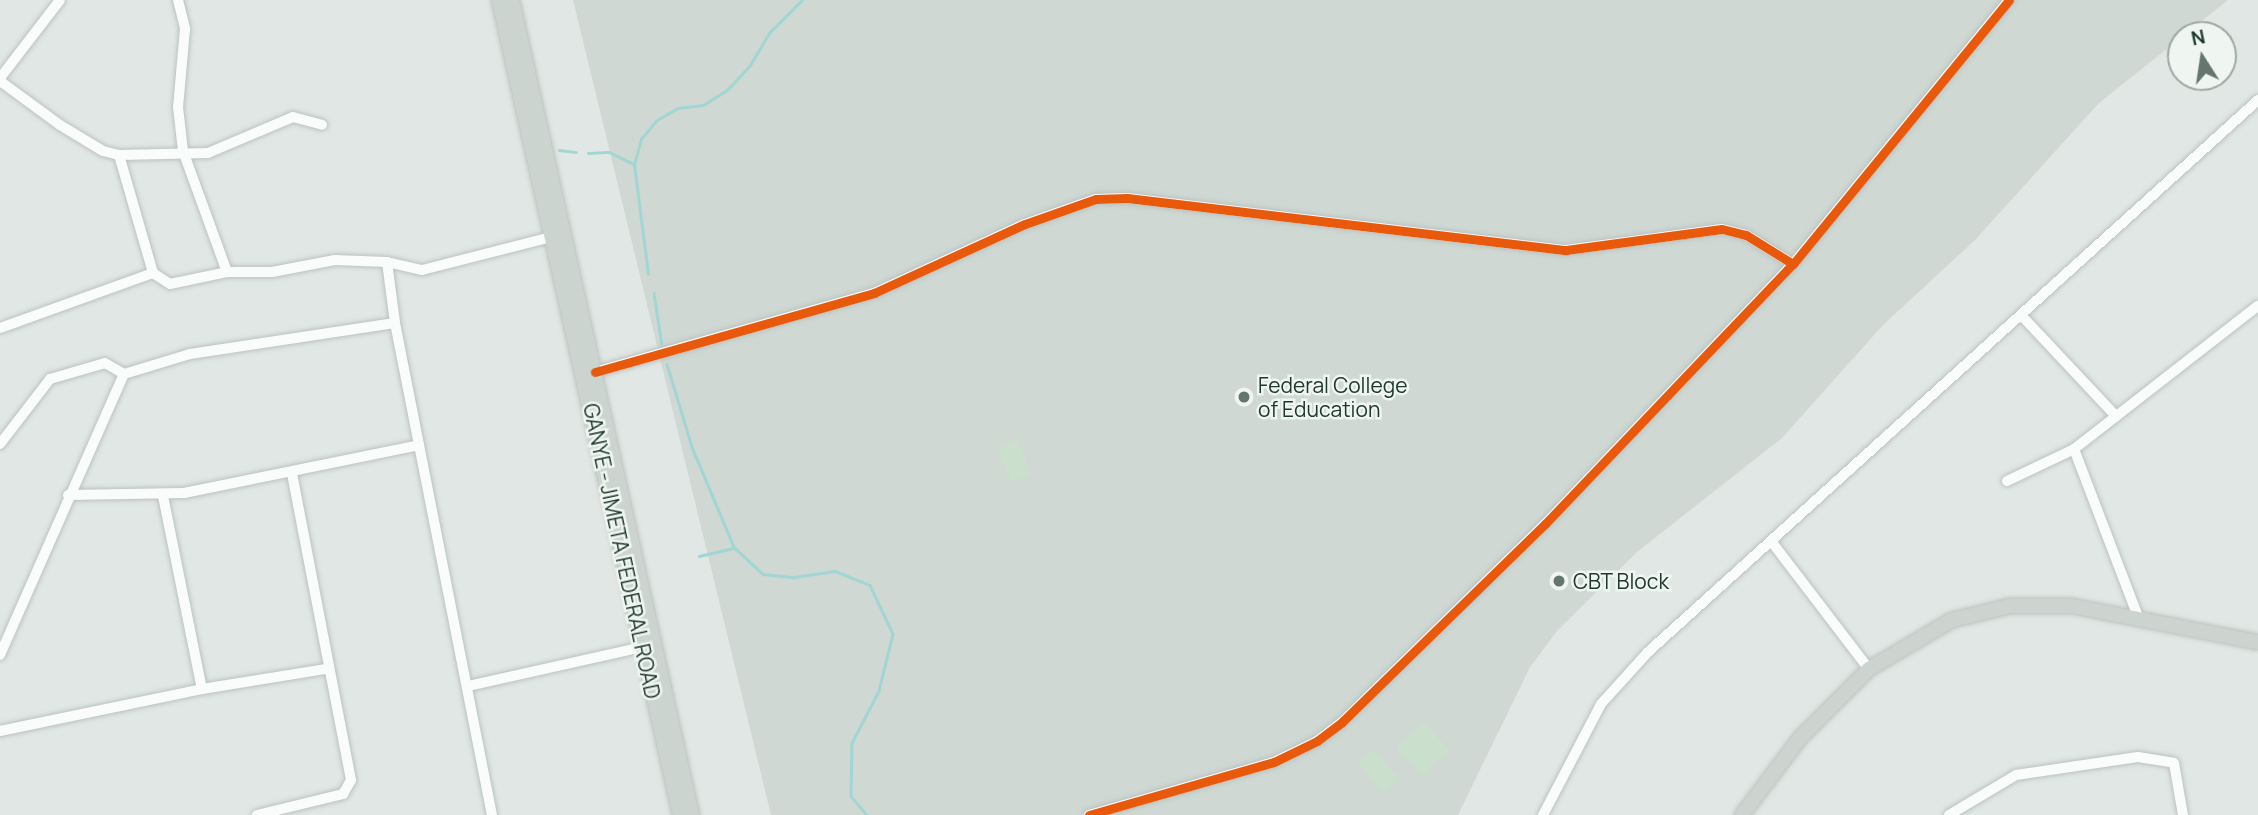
<!DOCTYPE html>
<html>
<head>
<meta charset="utf-8">
<style>
  body { margin:0 }
  #map { position:relative; width:2258px; height:815px; overflow:hidden; background:#e1e7e4; font-family:Manrope,sans-serif }
  div>[style] { position:absolute }
  .built>* { inset:0; background:#cfd8d3 }
  .green>* { inset:0; background:#cae0cd; transform-origin:0 0 }
  .stream>* { height:2.5px; margin:-1.25px; padding:0 1.25px; transform-origin:1.25px; border-radius:1.25px; background:#a2d6d3 }
  .roads { filter:drop-shadow(0 0 2px #bbc3c0) drop-shadow(0 0 2px #bbc3c0) }
  .minor>* { height:10px; margin:-5px; padding:0 5px; transform-origin:5px; border-radius:5px; background:#fafbfb }
  .major>* { height:14px; margin:-7px; padding:0 7px; transform-origin:7px; border-radius:7px; background:#ccd4d0 }
  .cycleway>* { height:9px; margin:-4.5px; padding:0 4.5px; transform-origin:4.5px; border-radius:4.5px; background:#e8590c }
  .dots>* { width:19px; height:19px; translate:-50% -50%; box-sizing:border-box; border:4px solid #eff6f1; border-radius:50% }
  span { translate:-50% -50%; white-space:nowrap; text-align:center; line-height:1.15; -webkit-text-stroke:5px #eff6f1; paint-order:stroke }
  .poi-label { font-size:21px; color:#20392e }
  .left { translate:0 -50%; text-align:left }
  .street-label { font-size:21px; color:#20392e }
  .north { position:absolute; left:2167px; top:21px; width:70px; height:70px; box-sizing:border-box; background:#eff6f1; border:2px solid #9caaa3; border-radius:50%; rotate:348deg; font-size:19px; font-weight:700; line-height:28px; text-align:center; color:#20392e }
  .north::after { content:''; display:block; margin:auto; width:24px; height:32px; background:#64766e; clip-path:polygon(50% 0,100% 100%,50% 72%,0 100%) }
</style>
</head>
<body>
<div id="map">
  <div class="built">
    <i style="clip-path:polygon(573px 0,2228px 0,2099px 103px,1975px 240px,1883px 325px,1782px 438px,1637px 552px,1557px 631px,1530px 667px,1458px 815px,771px 815px)"></i>
  </div>
  <div class="green">
    <i style="left:1017px;top:440px;width:37px;height:21px;rotate:68deg"></i>
    <i style="left:1424px;top:722px;width:38px;height:37px;rotate:48deg"></i>
    <i style="left:1373px;top:749px;width:40px;height:21px;rotate:49deg"></i>
  </div>
  <div class="stream">
    <i style="left:559px;top:150px;width:17px;rotate:7deg"></i>
    <i style="left:588px;top:153px;width:21px;rotate:-3deg"></i>
    <i style="left:609px;top:152px;width:28px;rotate:26deg"></i>
    <i style="left:648px;top:274px;width:111px;rotate:-97.3deg"></i>
    <i style="left:634px;top:164px;width:26px;rotate:-74deg"></i>
    <i style="left:641px;top:139px;width:25px;rotate:-50deg"></i>
    <i style="left:657px;top:120px;width:24px;rotate:-30deg"></i>
    <i style="left:678px;top:108px;width:25px;rotate:-7deg"></i>
    <i style="left:703px;top:105px;width:28px;rotate:-32deg"></i>
    <i style="left:727px;top:90px;width:34px;rotate:-47deg"></i>
    <i style="left:750px;top:65px;width:39px;rotate:-59deg"></i>
    <i style="left:770px;top:32px;width:45px;rotate:-45deg"></i>
    <i style="left:654px;top:293px;width:54px;rotate:81.4deg"></i>
    <i style="left:667px;top:364px;width:87px;rotate:73.2deg"></i>
    <i style="left:692px;top:447px;width:108px;rotate:67.2deg"></i>
    <i style="left:734px;top:547px;width:40px;rotate:43deg"></i>
    <i style="left:763px;top:574px;width:31px;rotate:6deg"></i>
    <i style="left:794px;top:577px;width:41px;rotate:-8.3deg"></i>
    <i style="left:835px;top:571px;width:38px;rotate:22deg"></i>
    <i style="left:870px;top:585px;width:54px;rotate:64.9deg"></i>
    <i style="left:893px;top:634px;width:59px;rotate:103.8deg"></i>
    <i style="left:879px;top:691px;width:59px;rotate:117.4deg"></i>
    <i style="left:852px;top:743px;width:53px;rotate:91.1deg"></i>
    <i style="left:851px;top:796px;width:25px;rotate:50deg"></i>
    <i style="left:699px;top:556px;width:35px;rotate:-13deg"></i>
  </div>
  <div class="roads">
    <div class="minor">
      <i style="left:178px;top:0;width:30px;rotate:76deg"></i>
      <i style="left:185px;top:29px;width:78px;rotate:95.1deg"></i>
      <i style="left:178px;top:107px;width:44px;rotate:83.5deg"></i>
      <i style="left:183px;top:151px;width:129px;rotate:70deg"></i>
      <i style="left:0;top:78px;width:98px;rotate:-52.4deg"></i>
      <i style="left:0;top:81px;width:74px;rotate:36.3deg"></i>
      <i style="left:60px;top:125px;width:50px;rotate:31.2deg"></i>
      <i style="left:103px;top:151px;width:16px;rotate:14deg"></i>
      <i style="left:119px;top:155px;width:89px;rotate:-1.3deg"></i>
      <i style="left:208px;top:153px;width:92px;rotate:-23deg"></i>
      <i style="left:293px;top:117px;width:30px;rotate:15deg"></i>
      <i style="left:119px;top:155px;width:123px;rotate:73.9deg"></i>
      <i style="left:153px;top:273px;width:20px;rotate:33deg"></i>
      <i style="left:170px;top:284px;width:58px;rotate:-11.9deg"></i>
      <i style="left:227px;top:272px;width:45px"></i>
      <i style="left:272px;top:272px;width:64px;rotate:-10.8deg"></i>
      <i style="left:335px;top:260px;width:52px;rotate:2.2deg"></i>
      <i style="left:387px;top:262px;width:36px;rotate:13deg"></i>
      <i style="left:422px;top:270px;width:141px;rotate:-14.3deg"></i>
      <i style="left:387px;top:262px;width:62px;rotate:82.5deg"></i>
      <i style="left:395px;top:323px;width:501px;rotate:78.85deg"></i>
      <i style="left:2021px;top:315px;width:139px;rotate:46.8deg"></i>
      <i style="left:0;top:328px;width:163px;rotate:-19.8deg"></i>
      <i style="left:595px;top:372px;width:290px;rotate:-15.8deg"></i>
      <i style="left:874px;top:293px;width:166px;rotate:-24.6deg"></i>
      <i style="left:1025px;top:224px;width:75px;rotate:-19.4deg"></i>
      <i style="left:1096px;top:199px;width:31px;rotate:-2deg"></i>
      <i style="left:1127px;top:198px;width:442px;rotate:6.8deg"></i>
      <i style="left:1566px;top:250px;width:157px;rotate:-7.7deg"></i>
      <i style="left:1722px;top:229px;width:25px;rotate:14deg"></i>
      <i style="left:1746px;top:235px;width:55px;rotate:31.7deg"></i>
      <i style="left:0;top:444px;width:82px;rotate:-52.4deg"></i>
      <i style="left:50px;top:379px;width:57px;rotate:-16.2deg"></i>
      <i style="left:105px;top:363px;width:22px;rotate:30deg"></i>
      <i style="left:2074px;top:449px;width:180px;rotate:69.1deg"></i>
      <i style="left:2007px;top:481px;width:74px;rotate:-25.5deg"></i>
      <i style="left:2074px;top:449px;width:233px;rotate:-37.9deg"></i>
      <i style="left:68px;top:495px;width:116px;rotate:-1deg"></i>
      <i style="left:184px;top:493px;width:240px;rotate:-11.5deg"></i>
      <i style="left:163px;top:496px;width:197px;rotate:78.6deg"></i>
      <i style="left:1771px;top:541px;width:161px;rotate:52.6deg"></i>
      <i style="left:0;top:655px;width:307px;rotate:-66.2deg"></i>
      <i style="left:124px;top:374px;width:69px;rotate:-16.9deg"></i>
      <i style="left:190px;top:354px;width:207px;rotate:-8.6deg"></i>
      <i style="left:468px;top:686px;width:179px;rotate:-12.6deg"></i>
      <i style="left:0;top:731px;width:206px;rotate:-11.7deg"></i>
      <i style="left:202px;top:689px;width:126px;rotate:-9.2deg"></i>
      <i style="left:257px;top:815px;width:89px;rotate:-13.7deg"></i>
      <i style="left:343px;top:794px;width:16px;rotate:-60deg"></i>
      <i style="left:351px;top:780px;width:313px;rotate:-100.9deg"></i>
      <i style="left:1089px;top:815px;width:192px;rotate:-16deg"></i>
      <i style="left:1274px;top:762px;width:48px;rotate:-26deg"></i>
      <i style="left:1317px;top:741px;width:31px;rotate:-37deg"></i>
      <i style="left:1342px;top:722px;width:284px;rotate:-44.3deg"></i>
      <i style="left:1545px;top:524px;width:359px;rotate:-46.4deg"></i>
      <i style="left:1793px;top:264px;width:341px;rotate:-50.7deg"></i>
      <i style="left:1543px;top:815px;width:125px;rotate:-62.4deg"></i>
      <i style="left:1601px;top:704px;width:70px;rotate:-47.9deg"></i>
      <i style="left:1648px;top:652px;width:823px;rotate:-42.14deg"></i>
      <i style="left:1949px;top:815px;width:78px;rotate:-30.8deg"></i>
      <i style="left:2016px;top:775px;width:123px;rotate:-8.4deg"></i>
      <i style="left:2138px;top:757px;width:36px;rotate:9deg"></i>
      <i style="left:2174px;top:763px;width:53px;rotate:80.2deg"></i>
    </div>
    <div class="major">
      <i style="left:499px;top:0;width:835px;rotate:77.48deg"></i>
      <i style="left:512px;top:0;width:835px;rotate:77.55deg"></i>
      <i style="left:1742px;top:815px;width:98px;rotate:-52.9deg"></i>
      <i style="left:1801px;top:737px;width:96px;rotate:-45deg"></i>
      <i style="left:1869px;top:669px;width:96px;rotate:-30.6deg"></i>
      <i style="left:1952px;top:620px;width:60px;rotate:-13.6deg"></i>
      <i style="left:2010px;top:606px;width:62px"></i>
      <i style="left:2072px;top:606px;width:189px;rotate:11deg"></i>
    </div>
  </div>
  <div class="cycleway">
    <i style="left:595px;top:372px;width:290px;rotate:-15.8deg"></i>
    <i style="left:874px;top:293px;width:166px;rotate:-24.6deg"></i>
    <i style="left:1025px;top:224px;width:75px;rotate:-19.4deg"></i>
    <i style="left:1096px;top:199px;width:31px;rotate:-2deg"></i>
    <i style="left:1127px;top:198px;width:442px;rotate:6.8deg"></i>
    <i style="left:1566px;top:250px;width:157px;rotate:-7.7deg"></i>
    <i style="left:1722px;top:229px;width:25px;rotate:14deg"></i>
    <i style="left:1746px;top:235px;width:55px;rotate:31.7deg"></i>
    <i style="left:1089px;top:815px;width:192px;rotate:-16deg"></i>
    <i style="left:1274px;top:762px;width:48px;rotate:-26deg"></i>
    <i style="left:1317px;top:741px;width:31px;rotate:-37deg"></i>
    <i style="left:1342px;top:722px;width:284px;rotate:-44.3deg"></i>
    <i style="left:1545px;top:524px;width:359px;rotate:-46.4deg"></i>
    <i style="left:1793px;top:264px;width:341px;rotate:-50.7deg"></i>
  </div>
  <div class="dots">
    <i style="left:1244px;top:397px;background:#64766e"></i>
    <i style="left:1559px;top:581px;background:#64766e"></i>
  </div>
  <div class="poi-label">
    <span class="left" style="left:1258px;top:397px">Federal College<br>of Education</span>
    <span class="left" style="left:1573px;top:581px">CBT Block</span>
  </div>
  <div class="street-label">
    <span style="left:622px;top:551px;rotate:78deg">GANYE - JIMETA FEDERAL ROAD</span>
  </div>
  <div class="north">N</div>
</div>
</body>
</html>
